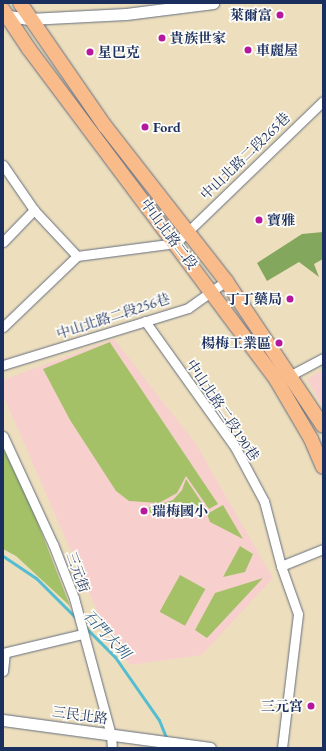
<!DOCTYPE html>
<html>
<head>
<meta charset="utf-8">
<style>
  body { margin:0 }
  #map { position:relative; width:326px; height:751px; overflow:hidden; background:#eddfbd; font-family:"EB Garamond","Noto Serif TC",serif }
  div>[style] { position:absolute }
  .built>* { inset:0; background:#f7d0ce }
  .green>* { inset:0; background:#a4c168; transform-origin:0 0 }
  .forest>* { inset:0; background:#83a75c }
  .stream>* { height:3px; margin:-1.5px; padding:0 1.5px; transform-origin:1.5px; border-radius:1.5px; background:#54bdd1 }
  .roads { filter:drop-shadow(0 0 1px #646d7f) drop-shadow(0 0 1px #646d7f) }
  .minor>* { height:9px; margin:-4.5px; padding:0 4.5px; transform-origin:4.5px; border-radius:4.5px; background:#fff }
  .tertiary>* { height:11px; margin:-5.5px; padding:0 5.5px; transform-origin:5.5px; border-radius:5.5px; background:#fff }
  .primary>* { height:14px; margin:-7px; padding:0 7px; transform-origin:7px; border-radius:7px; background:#fabb8b }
  .dots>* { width:11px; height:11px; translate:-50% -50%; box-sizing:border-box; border:2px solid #fdfcf7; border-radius:50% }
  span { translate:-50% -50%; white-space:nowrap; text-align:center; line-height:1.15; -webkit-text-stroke:3.5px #fdfcf7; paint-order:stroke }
  .poi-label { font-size:14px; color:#1b2f5e; font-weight:700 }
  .right { translate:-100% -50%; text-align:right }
  .left { translate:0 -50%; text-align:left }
  .street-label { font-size:14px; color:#1b2f5e }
  .water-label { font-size:15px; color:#2c5a80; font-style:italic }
  .frame { position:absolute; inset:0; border:4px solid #1b2f5e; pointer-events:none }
</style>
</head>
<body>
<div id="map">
  <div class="built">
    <i style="clip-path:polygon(114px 339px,196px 444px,273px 578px,202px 655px,130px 665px,103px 625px,3px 395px,3px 380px)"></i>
    <i style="clip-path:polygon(323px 369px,323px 408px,307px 379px)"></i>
  </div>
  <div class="green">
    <i style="clip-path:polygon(110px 342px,111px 344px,218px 504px,209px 509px,186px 476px,177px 493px,159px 503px,129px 501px,116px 491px,70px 420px,43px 369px)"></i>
    <i style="clip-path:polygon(3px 448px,32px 508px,70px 606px,16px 556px,3px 549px)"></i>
    <i style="clip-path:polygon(186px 479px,204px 506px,201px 513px,180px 502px,172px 503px,162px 519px,144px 509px,173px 500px,182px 490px)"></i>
    <i style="clip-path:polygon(223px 505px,243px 539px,210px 522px,207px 514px)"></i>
    <i style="clip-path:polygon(240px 546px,253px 554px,245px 572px,223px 577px)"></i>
    <i style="left:180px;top:575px;width:29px;height:42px;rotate:29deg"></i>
    <i style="clip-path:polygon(263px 578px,207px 638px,195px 630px,215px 593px)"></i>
  </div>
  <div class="forest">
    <i style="clip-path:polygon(323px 232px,323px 259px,314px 264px,319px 277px,299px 262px,267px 281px,257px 263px,302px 234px)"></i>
  </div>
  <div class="stream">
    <i style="left:3px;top:556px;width:40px;rotate:34deg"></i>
    <i style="left:36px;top:578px;width:57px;rotate:45deg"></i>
    <i style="left:84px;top:626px;width:44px;rotate:45deg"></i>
    <i style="left:115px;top:657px;width:77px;rotate:55.1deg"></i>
    <i style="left:159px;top:720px;width:22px;rotate:68deg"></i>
  </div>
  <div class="roads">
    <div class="minor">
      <i style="left:3px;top:165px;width:55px;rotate:55.4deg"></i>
      <i style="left:34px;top:210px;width:63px;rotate:46.9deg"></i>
      <i style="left:3px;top:242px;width:45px;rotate:-45.9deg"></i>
      <i style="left:77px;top:256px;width:100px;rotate:-7.5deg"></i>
      <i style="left:176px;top:243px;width:204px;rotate:-44deg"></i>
      <i style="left:145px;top:321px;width:155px;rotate:54.5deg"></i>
      <i style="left:235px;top:447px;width:61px;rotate:61.8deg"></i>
      <i style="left:264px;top:501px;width:67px;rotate:75.3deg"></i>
      <i style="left:281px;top:566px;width:51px;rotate:70.5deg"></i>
      <i style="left:298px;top:614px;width:135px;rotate:96.8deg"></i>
      <i style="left:3px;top:327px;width:103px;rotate:-43.8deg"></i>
      <i style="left:3px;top:365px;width:194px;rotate:-17.1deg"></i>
      <i style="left:188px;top:308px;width:47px;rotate:-35.4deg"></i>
      <i style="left:291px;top:375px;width:36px;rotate:-28deg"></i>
      <i style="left:3px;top:436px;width:119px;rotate:65.2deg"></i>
      <i style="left:53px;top:544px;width:58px;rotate:68.7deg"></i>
      <i style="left:74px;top:598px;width:142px;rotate:74.9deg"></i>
      <i style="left:111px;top:735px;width:13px;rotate:86deg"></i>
      <i style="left:281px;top:566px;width:45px;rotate:-22deg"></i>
      <i style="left:3px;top:653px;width:82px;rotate:-13.4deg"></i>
      <i style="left:3px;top:671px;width:18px;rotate:-84deg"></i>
    </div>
    <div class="tertiary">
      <i style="left:3px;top:15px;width:26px;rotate:9deg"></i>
      <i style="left:29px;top:19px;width:97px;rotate:-3deg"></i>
      <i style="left:126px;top:14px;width:88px;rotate:-7.2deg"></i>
      <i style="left:3px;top:720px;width:209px;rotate:7.7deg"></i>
    </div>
    <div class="primary">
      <i style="left:20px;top:3px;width:150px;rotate:55.4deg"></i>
      <i style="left:105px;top:126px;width:197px;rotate:52deg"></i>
      <i style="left:226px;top:281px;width:174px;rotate:56.2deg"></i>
      <i style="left:3px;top:10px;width:47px;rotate:56.3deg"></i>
      <i style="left:29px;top:49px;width:414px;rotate:53.2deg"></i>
      <i style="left:277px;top:381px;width:67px;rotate:59.6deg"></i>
      <i style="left:311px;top:439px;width:30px;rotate:67deg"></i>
    </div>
  </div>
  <div class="dots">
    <i style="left:280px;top:15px;background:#b5179e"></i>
    <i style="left:162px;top:38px;background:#b5179e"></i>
    <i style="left:248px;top:50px;background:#b5179e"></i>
    <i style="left:90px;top:52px;background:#b5179e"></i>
    <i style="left:145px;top:127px;background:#b5179e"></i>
    <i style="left:259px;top:220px;background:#b5179e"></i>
    <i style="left:290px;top:299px;background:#b5179e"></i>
    <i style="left:279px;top:343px;background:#b5179e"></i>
    <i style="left:144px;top:511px;background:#b5179e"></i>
    <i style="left:311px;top:706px;background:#b5179e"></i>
  </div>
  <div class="poi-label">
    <span class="right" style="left:272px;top:15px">萊爾富</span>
    <span class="left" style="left:170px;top:38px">貴族世家</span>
    <span class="left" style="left:256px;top:50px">車麗屋</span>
    <span class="left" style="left:98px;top:52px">星巴克</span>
    <span class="left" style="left:153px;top:127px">Ford</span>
    <span class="left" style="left:267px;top:220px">寶雅</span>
    <span class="right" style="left:282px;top:299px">丁丁藥局</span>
    <span class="right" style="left:271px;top:343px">楊梅工業區</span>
    <span class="left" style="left:152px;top:511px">瑞梅國小</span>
    <span class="right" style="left:303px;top:706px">三元宮</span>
  </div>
  <div class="street-label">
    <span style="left:245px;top:156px;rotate:-44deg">中山北路二段265巷</span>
    <span style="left:169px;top:234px;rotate:53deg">中山北路二段</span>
    <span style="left:113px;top:316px;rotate:-18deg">中山北路二段256巷</span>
    <span style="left:223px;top:410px;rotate:56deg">中山北路二段190巷</span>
    <span style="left:78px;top:572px;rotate:70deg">三元街</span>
    <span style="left:80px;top:715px;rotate:8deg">三民北路</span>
  </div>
  <div class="water-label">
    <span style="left:107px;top:634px;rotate:47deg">石門大圳</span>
  </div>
  <div class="frame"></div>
</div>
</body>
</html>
